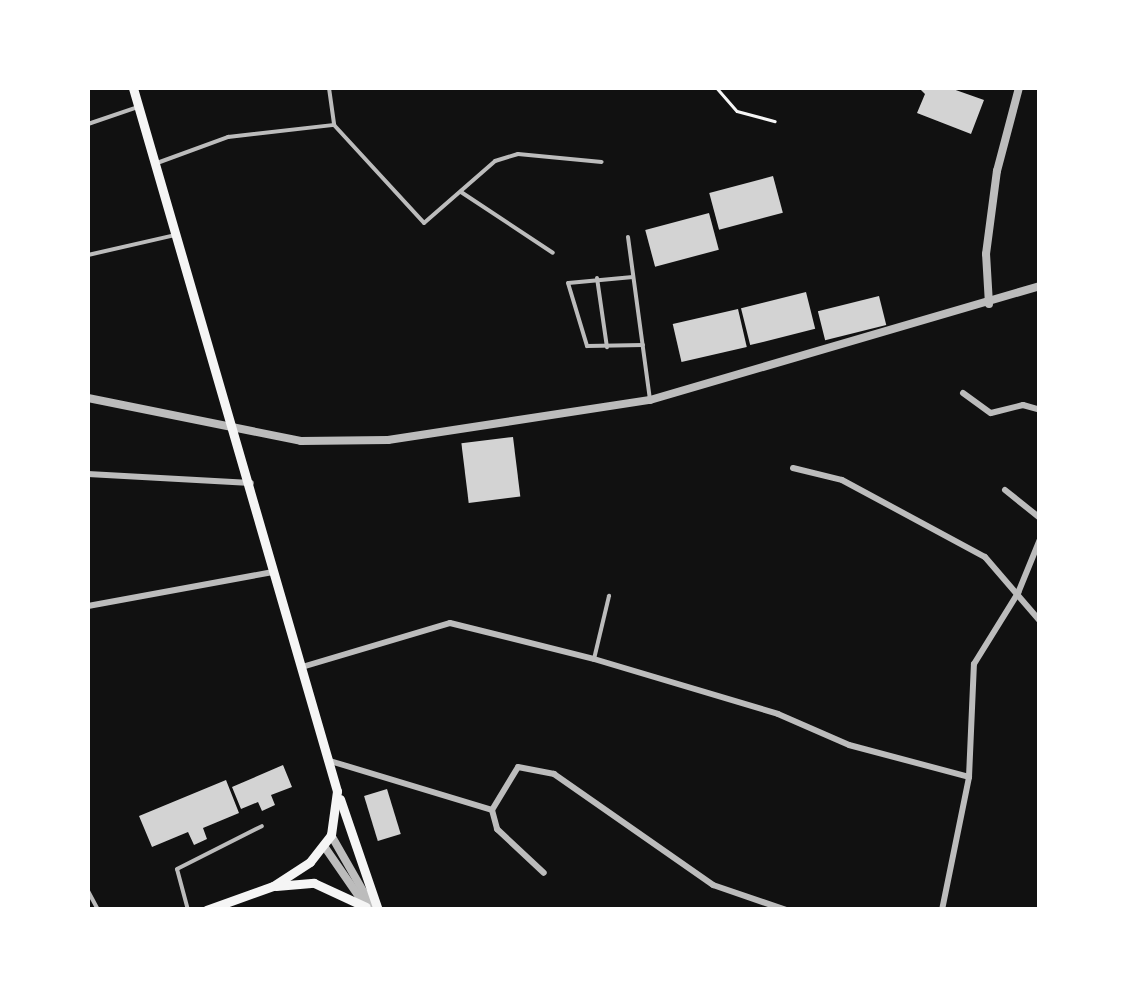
<!DOCTYPE html>
<style>
body{margin:0}
#map{position:relative;width:1127px;height:997px;overflow:hidden;background:#111;font-family:Helvetica,sans-serif}
div>[style]{position:absolute}
[style*='--x']{left:calc(var(--x)*1px);top:calc(var(--y)*1px);width:calc(var(--w)*1px);rotate:calc(var(--a)*1deg)}
.building>*{inset:0;background:#d3d3d3;transform-origin:0 0}
.path>*{height:2.5px;margin:-1.25px;padding:0 1.25px;transform-origin:1.25px;border-radius:1.25px;background:#f5f5f5}
.service>*{height:4px;margin:-2px;padding:0 2px;transform-origin:2px;border-radius:2px;background:#bcbcbc}
.minor>*{height:6px;margin:-3px;padding:0 3px;transform-origin:3px;border-radius:3px;background:#bcbcbc}
.tertiary>*{height:8px;margin:-4px;padding:0 4px;transform-origin:4px;border-radius:4px;background:#bcbcbc}
.secondary>*{height:9px;margin:-4.5px;padding:0 4.5px;transform-origin:4.5px;border-radius:4.5px;background:#f5f5f5}
span{translate:-50% -50%;white-space:nowrap;text-align:center;line-height:1.15;-webkit-text-stroke:8px #fff;paint-order:stroke}
.frame{position:absolute;inset:0;border:90px solid #fff;pointer-events:none}
</style>
<div id="map">
<div class="building">
<div style="clip-path:polygon(919px 88px,950px 88px,984px 100px,971px 134px,917px 113px,925px 94px)"></div>
<div style="left:773px;top:176px;width:38px;height:66px;rotate:75deg"></div>
<div style="left:709px;top:213px;width:38px;height:66px;rotate:75deg"></div>
<div style="left:806px;top:292px;width:38px;height:67px;rotate:76deg"></div>
<div style="left:879px;top:296px;width:30px;height:63px;rotate:76deg"></div>
<div style="left:738px;top:309px;width:39px;height:67px;rotate:77deg"></div>
<div style="left:513px;top:437px;width:60px;height:52px;rotate:83deg"></div>
<div style="clip-path:polygon(283px 765px,292px 787px,271px 795px,275px 805px,262px 811px,258px 802px,241px 809px,232px 787px)"></div>
<div style="clip-path:polygon(226px 780px,239px 813px,203px 828px,207px 839px,194px 845px,188px 832px,152px 847px,139px 816px)"></div>
<div style="left:387px;top:789px;width:47px;height:24px;rotate:73deg"></div>
</div>
<div class="path">
<div style="--x:717;--y:88;--w:30;--a:49"></div>
<div style="--x:737;--y:111;--w:39;--a:15"></div>
</div>
<div class="service">
<div style="--x:329;--y:88;--w:37;--a:82"></div>
<div style="--x:88;--y:124;--w:50;--a:-18.8"></div>
<div style="--x:157;--y:163;--w:76;--a:-20.1"></div>
<div style="--x:228;--y:137;--w:107;--a:-6.5"></div>
<div style="--x:334;--y:125;--w:133;--a:47.4"></div>
<div style="--x:424;--y:223;--w:94;--a:-41.1"></div>
<div style="--x:495;--y:161;--w:24;--a:-17"></div>
<div style="--x:518;--y:154;--w:84;--a:5.4"></div>
<div style="--x:461;--y:192;--w:110;--a:33.5"></div>
<div style="--x:628;--y:237;--w:164;--a:82.3"></div>
<div style="--x:88;--y:255;--w:89;--a:-12.9"></div>
<div style="--x:633;--y:277;--w:65;--a:174.7"></div>
<div style="--x:568;--y:283;--w:66;--a:73.2"></div>
<div style="--x:587;--y:346;--w:56;--a:-1"></div>
<div style="--x:597;--y:278;--w:70;--a:81.8"></div>
<div style="--x:594;--y:659;--w:65;--a:-76.6"></div>
<div style="--x:88;--y:891;--w:21;--a:62"></div>
<div style="--x:188;--y:910;--w:42;--a:-105"></div>
<div style="--x:177;--y:869;--w:95;--a:-26.8"></div>
</div>
<div class="minor">
<div style="--x:963;--y:393;--w:34;--a:36"></div>
<div style="--x:991;--y:413;--w:33;--a:-14"></div>
<div style="--x:1023;--y:405;--w:18;--a:16"></div>
<div style="--x:793;--y:468;--w:50;--a:13.8"></div>
<div style="--x:842;--y:480;--w:162;--a:28.3"></div>
<div style="--x:985;--y:557;--w:84;--a:49.3"></div>
<div style="--x:88;--y:474;--w:163;--a:3.2"></div>
<div style="--x:1005;--y:490;--w:45;--a:38.7"></div>
<div style="--x:88;--y:606;--w:188;--a:-10.4"></div>
<div style="--x:302;--y:667;--w:154;--a:-16.6"></div>
<div style="--x:450;--y:623;--w:148;--a:14"></div>
<div style="--x:594;--y:659;--w:192;--a:16.6"></div>
<div style="--x:778;--y:714;--w:77;--a:23.6"></div>
<div style="--x:849;--y:745;--w:124;--a:14.9"></div>
<div style="--x:330;--y:761;--w:169;--a:16.8"></div>
<div style="--x:492;--y:810;--w:20;--a:75"></div>
<div style="--x:497;--y:829;--w:64;--a:43.1"></div>
<div style="--x:492;--y:810;--w:50;--a:-58.8"></div>
<div style="--x:518;--y:767;--w:37;--a:11"></div>
<div style="--x:554;--y:774;--w:194;--a:34.9"></div>
<div style="--x:713;--y:885;--w:77;--a:18.9"></div>
<div style="--x:942;--y:910;--w:136;--a:-78.5"></div>
<div style="--x:969;--y:777;--w:113;--a:-87.5"></div>
<div style="--x:974;--y:664;--w:84;--a:-58.2"></div>
<div style="--x:1018;--y:593;--w:58;--a:-67.8"></div>
</div>
<div class="tertiary">
<div style="--x:989;--y:304;--w:50;--a:-93.4"></div>
<div style="--x:986;--y:254;--w:84;--a:-82.5"></div>
<div style="--x:997;--y:171;--w:86;--a:-75.2"></div>
<div style="--x:88;--y:398;--w:217;--a:11.4"></div>
<div style="--x:301;--y:441;--w:87;--a:-0.7"></div>
<div style="--x:388;--y:440;--w:265;--a:-8.7"></div>
<div style="--x:650;--y:400;--w:406;--a:-16.3"></div>
<div style="--x:331;--y:835;--w:86;--a:60.2"></div>
<div style="--x:324;--y:846;--w:75;--a:55.3"></div>
</div>
<div class="secondary">
<div style="--x:133;--y:88;--w:732;--a:73.82"></div>
<div style="--x:337;--y:791;--w:44;--a:97.8"></div>
<div style="--x:331;--y:835;--w:34;--a:128"></div>
<div style="--x:310;--y:862;--w:44;--a:147"></div>
<div style="--x:273;--y:886;--w:71;--a:160.3"></div>
<div style="--x:340;--y:799;--w:117;--a:71.1"></div>
<div style="--x:276;--y:886;--w:38;--a:-5"></div>
<div style="--x:314;--y:883;--w:57;--a:24.8"></div>
</div>
<div class="frame"></div>
</div>
